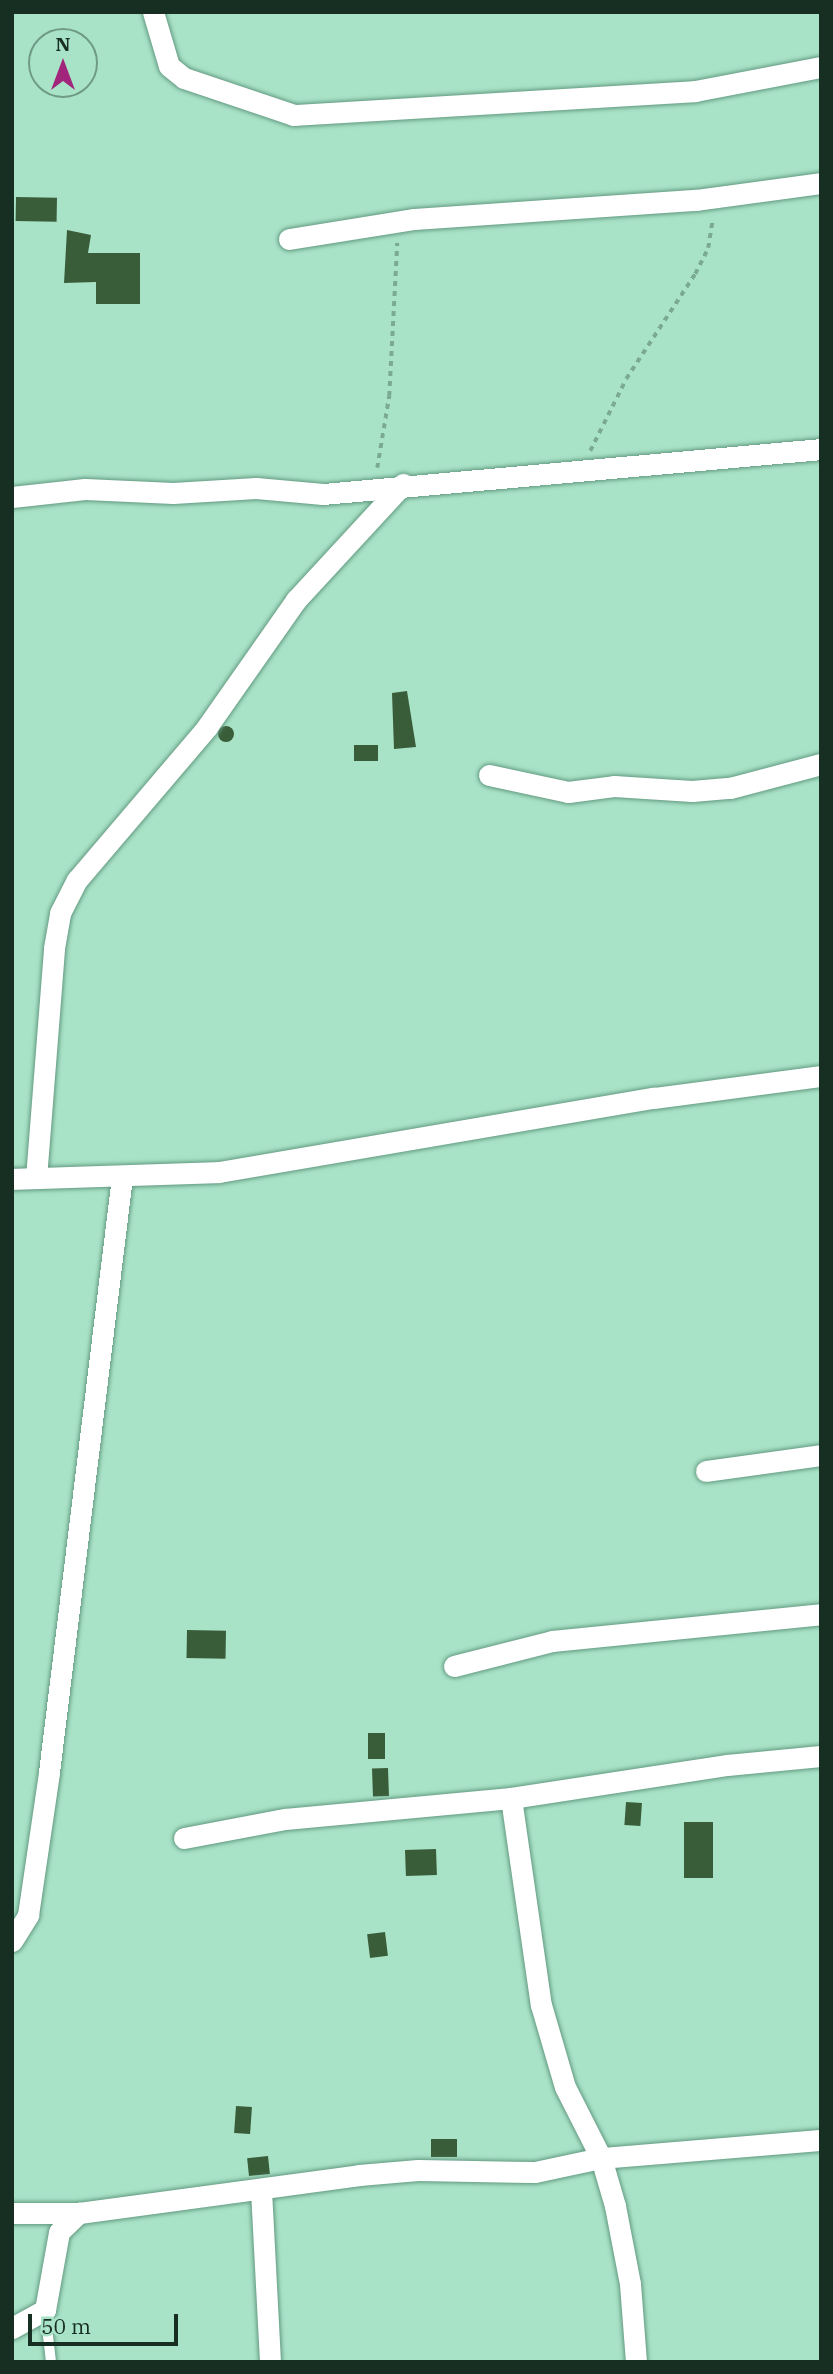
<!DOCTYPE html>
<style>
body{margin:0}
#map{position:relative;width:833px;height:2374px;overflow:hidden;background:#a9e3c7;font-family:"IBM Plex Serif",serif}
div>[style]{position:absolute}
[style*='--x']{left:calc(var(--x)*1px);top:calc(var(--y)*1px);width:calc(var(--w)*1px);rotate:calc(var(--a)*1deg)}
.building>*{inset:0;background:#3a5d39;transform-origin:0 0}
.round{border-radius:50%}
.path>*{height:3.5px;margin-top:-1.75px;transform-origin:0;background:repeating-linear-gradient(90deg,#7baa93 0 5px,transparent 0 10px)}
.roads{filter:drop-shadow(0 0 2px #639a81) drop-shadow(0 0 2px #639a81)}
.service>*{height:10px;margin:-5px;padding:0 5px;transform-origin:5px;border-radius:5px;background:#fff}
.minor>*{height:21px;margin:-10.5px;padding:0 10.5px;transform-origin:10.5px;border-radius:10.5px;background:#fff}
span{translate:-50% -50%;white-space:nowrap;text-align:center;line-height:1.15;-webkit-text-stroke:7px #a9e3c7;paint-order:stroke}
.frame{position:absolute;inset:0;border:14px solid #172e23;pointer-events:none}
.north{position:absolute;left:28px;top:28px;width:70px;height:70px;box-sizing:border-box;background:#a9e3c7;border:2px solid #6f9b85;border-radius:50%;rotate:0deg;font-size:19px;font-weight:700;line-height:28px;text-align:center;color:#172e23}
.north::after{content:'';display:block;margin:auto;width:24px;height:32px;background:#a1257a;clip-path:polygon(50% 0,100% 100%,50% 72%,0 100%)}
.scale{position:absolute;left:28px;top:2314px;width:150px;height:32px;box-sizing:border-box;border:4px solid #172e23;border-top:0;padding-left:9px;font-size:21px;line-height:24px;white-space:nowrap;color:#172e23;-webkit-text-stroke:5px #a9e3c7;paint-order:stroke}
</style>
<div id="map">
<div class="building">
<div style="left:16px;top:197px;width:41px;height:24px;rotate:1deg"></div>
<div style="clip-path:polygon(67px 230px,91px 235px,88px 253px,140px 253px,140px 304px,96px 304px,96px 282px,64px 283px)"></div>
<div style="clip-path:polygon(407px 691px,416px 747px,394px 749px,392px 693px)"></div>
<div class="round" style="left:218px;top:726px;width:16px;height:16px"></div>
<div style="left:354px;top:745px;width:24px;height:16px"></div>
<div style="left:187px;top:1630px;width:39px;height:28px;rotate:1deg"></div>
<div style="left:368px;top:1733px;width:17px;height:26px"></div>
<div style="left:388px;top:1768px;width:28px;height:16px;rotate:88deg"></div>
<div style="left:626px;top:1802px;width:16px;height:23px;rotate:4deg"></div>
<div style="left:684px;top:1822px;width:29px;height:56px"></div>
<div style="left:436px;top:1849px;width:26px;height:31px;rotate:88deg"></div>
<div style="left:385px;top:1932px;width:24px;height:18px;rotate:83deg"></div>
<div style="left:236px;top:2106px;width:16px;height:27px;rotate:4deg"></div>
<div style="left:431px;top:2139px;width:26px;height:18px"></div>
<div style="left:268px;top:2156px;width:18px;height:21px;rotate:84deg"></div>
</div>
<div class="path">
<div style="--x:590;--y:451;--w:80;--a:-63.4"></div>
<div style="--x:626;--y:379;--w:126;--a:-56.7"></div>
<div style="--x:695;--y:274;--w:29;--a:-63"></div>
<div style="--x:708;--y:248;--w:30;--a:-81"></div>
<div style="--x:377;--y:468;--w:73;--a:-80.5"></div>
<div style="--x:389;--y:396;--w:153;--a:-87"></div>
</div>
<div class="roads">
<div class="service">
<div style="--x:45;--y:2310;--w:52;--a:83.4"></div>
</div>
<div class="minor">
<div style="--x:153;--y:12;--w:56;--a:73.5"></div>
<div style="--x:169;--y:66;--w:19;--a:39"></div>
<div style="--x:184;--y:78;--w:116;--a:18.6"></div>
<div style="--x:294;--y:115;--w:402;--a:-3.4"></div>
<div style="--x:695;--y:91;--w:128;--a:-10.8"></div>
<div style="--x:289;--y:239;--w:127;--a:-9.1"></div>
<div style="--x:414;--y:219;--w:283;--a:-3.9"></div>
<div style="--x:696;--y:200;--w:126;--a:-7.7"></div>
<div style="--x:12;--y:497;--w:73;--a:-6.3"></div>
<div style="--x:85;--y:489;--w:88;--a:2.6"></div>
<div style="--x:173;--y:493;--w:83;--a:-3.4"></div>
<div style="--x:256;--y:488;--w:67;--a:5.1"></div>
<div style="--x:323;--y:494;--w:500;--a:-5.16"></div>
<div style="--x:489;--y:775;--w:81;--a:12.1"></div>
<div style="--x:568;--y:792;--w:46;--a:-7.4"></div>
<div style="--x:614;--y:786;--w:78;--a:3.7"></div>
<div style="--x:692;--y:791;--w:38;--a:-5"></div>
<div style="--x:730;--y:788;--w:94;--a:-14.8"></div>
<div style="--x:36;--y:1178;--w:231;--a:-85.5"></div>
<div style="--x:54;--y:948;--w:36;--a:-80"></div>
<div style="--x:60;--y:913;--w:37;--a:-63"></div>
<div style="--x:77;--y:880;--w:201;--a:-49.6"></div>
<div style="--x:207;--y:727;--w:155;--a:-55"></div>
<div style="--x:296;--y:600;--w:158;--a:-47.3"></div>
<div style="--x:12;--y:1179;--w:207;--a:-1.9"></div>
<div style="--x:219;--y:1172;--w:441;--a:-9.7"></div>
<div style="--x:654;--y:1098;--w:168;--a:-7.5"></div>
<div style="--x:706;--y:1471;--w:116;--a:-7.9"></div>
<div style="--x:454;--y:1666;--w:101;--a:-14.3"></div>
<div style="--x:552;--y:1641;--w:270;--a:-5.7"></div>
<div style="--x:511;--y:1798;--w:209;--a:81.8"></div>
<div style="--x:541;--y:2005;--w:85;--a:73.7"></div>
<div style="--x:565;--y:2087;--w:80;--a:63.1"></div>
<div style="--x:601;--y:2158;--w:50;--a:73.7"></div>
<div style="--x:615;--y:2206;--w:79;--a:79.1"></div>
<div style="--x:630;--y:2284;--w:78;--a:85.6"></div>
<div style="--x:184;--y:1838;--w:103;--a:-10.7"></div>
<div style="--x:285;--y:1819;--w:227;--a:-5.3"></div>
<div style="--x:511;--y:1798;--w:219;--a:-8.7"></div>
<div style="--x:727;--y:1765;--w:94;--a:-5.5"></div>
<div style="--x:12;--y:1941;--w:31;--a:-58"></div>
<div style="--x:28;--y:1915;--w:145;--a:-81.6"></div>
<div style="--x:49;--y:1772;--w:599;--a:-83.01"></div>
<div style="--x:261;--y:2190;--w:172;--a:87"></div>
<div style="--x:12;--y:2213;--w:67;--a:0"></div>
<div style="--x:79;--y:2213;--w:283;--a:-7.7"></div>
<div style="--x:359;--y:2175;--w:59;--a:-4.8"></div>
<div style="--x:418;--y:2170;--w:117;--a:1"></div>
<div style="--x:535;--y:2172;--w:67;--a:-12"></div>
<div style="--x:601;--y:2158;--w:221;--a:-4.7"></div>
<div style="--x:12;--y:2328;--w:38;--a:-29"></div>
<div style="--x:45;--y:2310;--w:79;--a:-79.8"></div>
<div style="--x:59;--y:2232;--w:28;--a:-44"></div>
</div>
</div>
<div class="frame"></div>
<div class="north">N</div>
<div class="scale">50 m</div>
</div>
